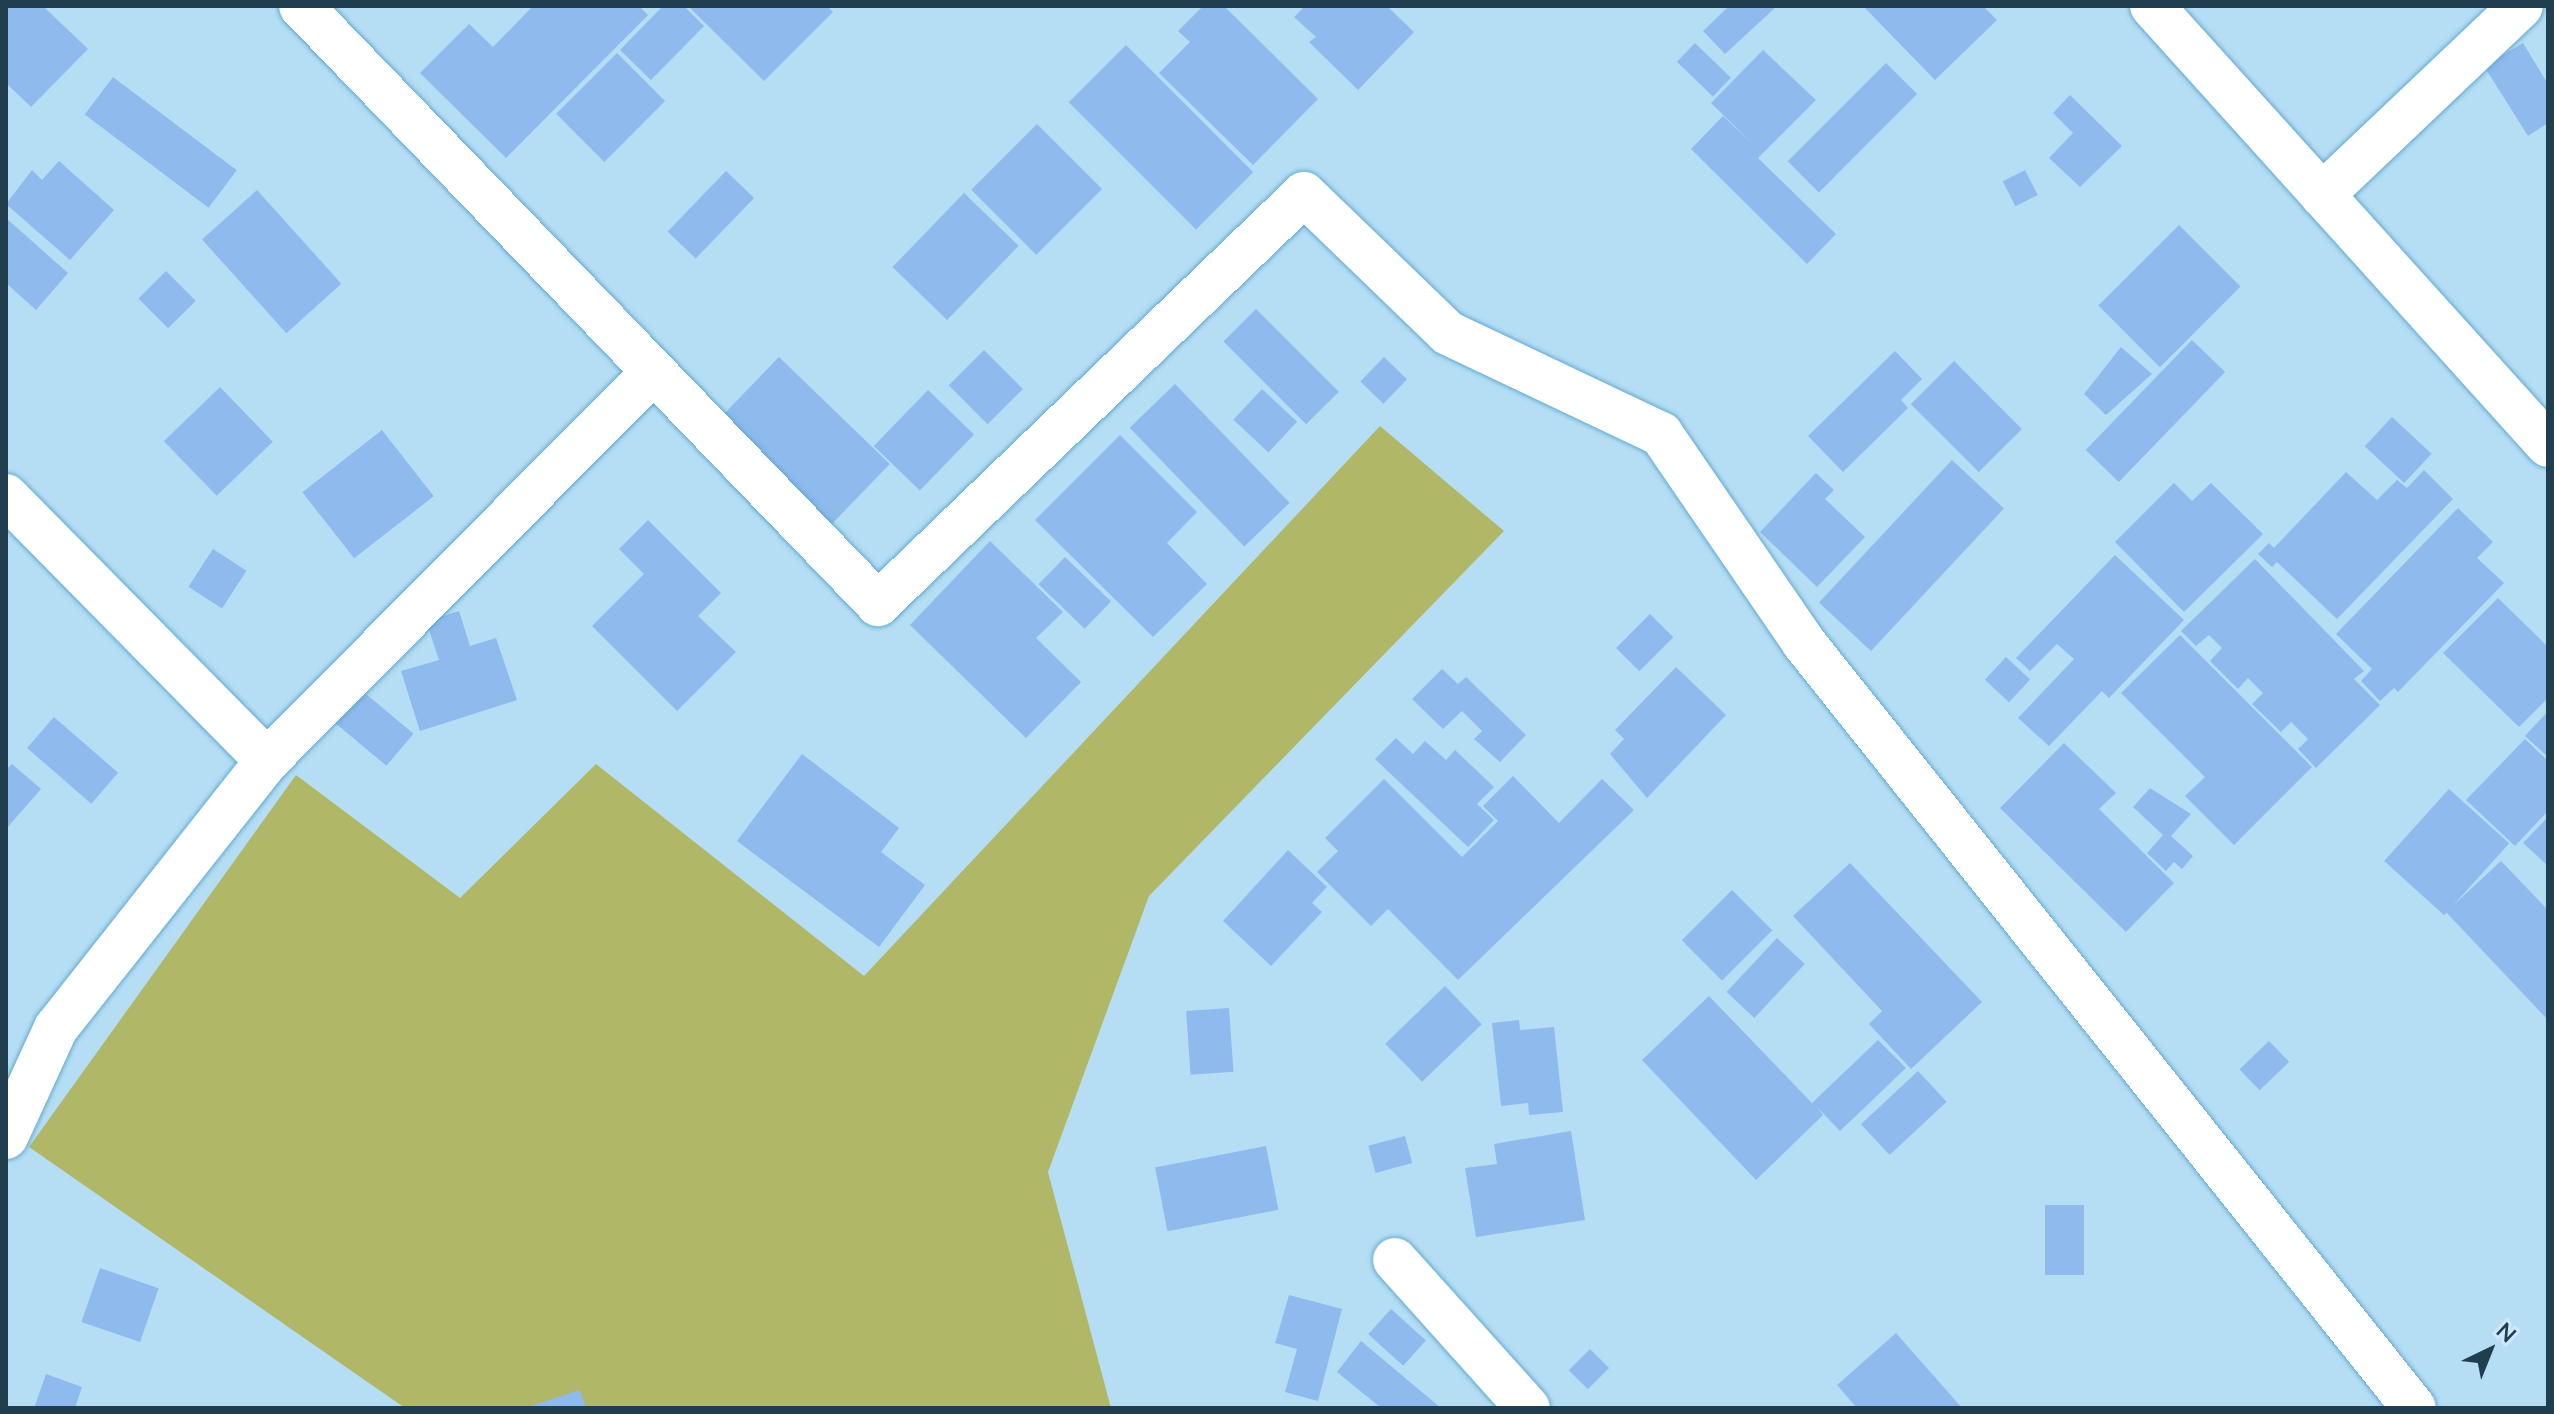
<!DOCTYPE html>
<style>
body{margin:0}
#map{position:relative;width:2554px;height:1414px;overflow:hidden;background:#b5def5;font-family:Lato,sans-serif}
div>[style]{position:absolute}
[style*='--x']{left:calc(var(--x)*1px);top:calc(var(--y)*1px);width:calc(var(--w)*1px);rotate:calc(var(--a)*1deg)}
.green>*{inset:0;background:#b0b766}
.building>*{inset:0;background:#8ebaee;transform-origin:0 0}
.roads{filter:drop-shadow(0 0 2px #63a9ce) drop-shadow(0 0 2px #63a9ce)}
.minor>*{height:44px;margin:-22px;padding:0 22px;transform-origin:22px;border-radius:22px;background:#fff}
span{translate:-50% -50%;white-space:nowrap;text-align:center;line-height:1.15;-webkit-text-stroke:6px #cee9f9;paint-order:stroke}
.frame{position:absolute;inset:0;border:8px solid #203e4d;pointer-events:none}
.north{position:absolute;left:2450px;top:1310px;width:80px;height:80px;-webkit-text-stroke:6px #cee9f9;paint-order:stroke;rotate:43deg;font-size:22px;font-weight:700;line-height:32px;text-align:center;color:#203e4d}
.north::after{content:'';display:block;margin:auto;width:28px;height:36px;background:#203e4d;clip-path:polygon(50% 0,100% 100%,50% 72%,0 100%)}
</style>
<div id="map">
<div class="green">
<div style="clip-path:polygon(1380px 426px,1504px 531px,1149px 896px,1048px 1172px,1111px 1408px,405px 1408px,29px 1147px,296px 775px,460px 898px,596px 764px,864px 976px)"></div>
</div>
<div class="building">
<div style="clip-path:polygon(6px 6px,43px 6px,88px 49px,31px 107px,6px 83px)"></div>
<div style="clip-path:polygon(533px 6px,639px 6px,648px 15px,506px 158px,420px 73px,469px 24px,493px 47px)"></div>
<div style="clip-path:polygon(663px 6px,684px 6px,704px 26px,651px 80px,620px 50px)"></div>
<div style="clip-path:polygon(688px 6px,827px 6px,833px 12px,764px 81px)"></div>
<div style="clip-path:polygon(1203px 6px,1224px 6px,1318px 99px,1253px 165px,1159px 73px,1190px 42px,1178px 31px)"></div>
<div style="clip-path:polygon(1305px 6px,1387px 6px,1414px 32px,1358px 90px,1309px 42px,1316px 37px,1294px 17px)"></div>
<div style="clip-path:polygon(1729px 6px,1777px 6px,1725px 54px,1703px 31px)"></div>
<div style="clip-path:polygon(1863px 6px,1983px 6px,1997px 20px,1935px 80px)"></div>
<div style="left:1695px;top:43px;width:50px;height:26px;rotate:44deg"></div>
<div style="clip-path:polygon(2523px 43px,2548px 84px,2548px 123px,2528px 136px,2484px 66px)"></div>
<div style="left:1126px;top:45px;width:180px;height:81px;rotate:45deg"></div>
<div style="clip-path:polygon(1763px 50px,1816px 100px,1758px 158px,1836px 234px,1807px 264px,1691px 149px,1723px 116px,1757px 148px,1711px 103px)"></div>
<div style="left:617px;top:53px;width:68px;height:86px;rotate:45deg"></div>
<div style="left:1886px;top:63px;width:44px;height:139px;rotate:45deg"></div>
<div style="left:113px;top:77px;width:155px;height:47px;rotate:37deg"></div>
<div style="clip-path:polygon(2070px 95px,2122px 146px,2080px 187px,2049px 158px,2073px 133px,2053px 113px)"></div>
<div style="left:1037px;top:124px;width:92px;height:93px;rotate:45deg"></div>
<div style="clip-path:polygon(59px 161px,114px 210px,70px 260px,6px 204px,32px 170px,42px 180px)"></div>
<div style="left:2025px;top:170px;width:28px;height:25px;rotate:63deg"></div>
<div style="left:726px;top:171px;width:39px;height:84px;rotate:44deg"></div>
<div style="left:257px;top:190px;width:126px;height:74px;rotate:48deg"></div>
<div style="left:964px;top:193px;width:76px;height:103px;rotate:44deg"></div>
<div style="clip-path:polygon(6px 218px,68px 273px,36px 310px,6px 283px)"></div>
<div style="left:2179px;top:225px;width:87px;height:114px;rotate:45deg"></div>
<div style="left:166px;top:271px;width:42px;height:39px;rotate:45deg"></div>
<div style="left:1256px;top:309px;width:117px;height:46px;rotate:45deg"></div>
<div style="left:2192px;top:340px;width:46px;height:153px;rotate:44deg"></div>
<div style="clip-path:polygon(2121px 347px,2152px 374px,2106px 415px,2084px 394px)"></div>
<div style="left:984px;top:350px;width:55px;height:50px;rotate:45deg"></div>
<div style="clip-path:polygon(1895px 351px,1922px 379px,1901px 400px,1908px 408px,1843px 472px,1808px 436px)"></div>
<div style="left:779px;top:357px;width:154px;height:89px;rotate:44deg"></div>
<div style="left:1384px;top:357px;width:32px;height:34px;rotate:44deg"></div>
<div style="left:1954px;top:361px;width:96px;height:61px;rotate:45deg"></div>
<div style="left:1175px;top:384px;width:165px;height:63px;rotate:46deg"></div>
<div style="left:220px;top:387px;width:76px;height:78px;rotate:46deg"></div>
<div style="left:1262px;top:389px;width:48px;height:42px;rotate:43deg"></div>
<div style="left:928px;top:390px;width:64px;height:78px;rotate:44deg"></div>
<div style="left:2392px;top:417px;width:54px;height:40px;rotate:43deg"></div>
<div style="left:382px;top:430px;width:84px;height:101px;rotate:52deg"></div>
<div style="clip-path:polygon(1120px 435px,1197px 512px,1167px 543px,1207px 584px,1153px 637px,1035px 520px)"></div>
<div style="left:1952px;top:460px;width:71px;height:195px;rotate:43deg"></div>
<div style="clip-path:polygon(2424px 470px,2453px 499px,2337px 619px,2277px 562px,2272px 567px,2258px 554px,2269px 543px,2274px 548px,2346px 472px,2377px 500px,2397px 480px,2407px 488px)"></div>
<div style="clip-path:polygon(1816px 473px,1834px 490px,1825px 499px,1865px 537px,1817px 587px,1760px 532px)"></div>
<div style="clip-path:polygon(2174px 483px,2192px 501px,2211px 483px,2263px 534px,2184px 612px,2115px 542px)"></div>
<div style="clip-path:polygon(2458px 508px,2493px 542px,2477px 558px,2504px 583px,2398px 692px,2394px 688px,2380px 701px,2361px 681px,2372px 669px,2336px 634px)"></div>
<div style="clip-path:polygon(648px 520px,721px 593px,698px 616px,736px 652px,677px 711px,592px 626px,644px 574px,619px 549px)"></div>
<div style="clip-path:polygon(990px 541px,1063px 612px,1036px 638px,1081px 682px,1026px 738px,910px 625px)"></div>
<div style="left:213px;top:549px;width:40px;height:45px;rotate:33deg"></div>
<div style="clip-path:polygon(2115px 555px,2184px 620px,2109px 698px,2102px 691px,2049px 746px,2018px 718px,2074px 659px,2057px 644px,2030px 671px,2016px 658px)"></div>
<div style="left:1065px;top:557px;width:64px;height:38px;rotate:44deg"></div>
<div style="clip-path:polygon(2255px 559px,2364px 671px,2354px 679px,2380px 705px,2316px 768px,2298px 749px,2308px 739px,2291px 722px,2281px 732px,2252px 704px,2263px 693px,2248px 678px,2238px 689px,2210px 661px,2222px 648px,2209px 635px,2196px 646px,2181px 631px)"></div>
<div style="clip-path:polygon(2498px 598px,2548px 647px,2548px 698px,2519px 727px,2443px 653px)"></div>
<div style="clip-path:polygon(459px 611px,470px 646px,496px 638px,517px 700px,420px 731px,401px 671px,439px 660px,426px 621px)"></div>
<div style="left:1650px;top:614px;width:33px;height:48px;rotate:45deg"></div>
<div style="clip-path:polygon(2180px 635px,2312px 767px,2234px 845px,2185px 796px,2205px 777px,2121px 693px)"></div>
<div style="left:2006px;top:657px;width:33px;height:31px;rotate:43deg"></div>
<div style="clip-path:polygon(1676px 667px,1726px 715px,1647px 798px,1610px 754px,1624px 739px,1615px 730px)"></div>
<div style="clip-path:polygon(1442px 669px,1458px 684px,1466px 677px,1526px 735px,1500px 762px,1474px 739px,1482px 731px,1462px 711px,1443px 729px,1412px 699px)"></div>
<div style="left:359px;top:688px;width:71px;height:42px;rotate:40deg"></div>
<div style="clip-path:polygon(2548px 711px,2548px 757px,2525px 736px)"></div>
<div style="left:54px;top:717px;width:85px;height:41px;rotate:41deg"></div>
<div style="clip-path:polygon(1396px 738px,1413px 754px,1425px 741px,1446px 760px,1455px 750px,1494px 787px,1477px 804px,1494px 820px,1468px 847px,1375px 759px)"></div>
<div style="clip-path:polygon(2525px 739px,2548px 761px,2548px 811px,2515px 846px,2466px 800px)"></div>
<div style="clip-path:polygon(2064px 743px,2116px 793px,2099px 809px,2174px 883px,2126px 932px,2000px 808px)"></div>
<div style="clip-path:polygon(802px 754px,899px 828px,881px 852px,925px 885px,879px 947px,737px 841px)"></div>
<div style="clip-path:polygon(12px 764px,41px 789px,6px 829px,6px 770px)"></div>
<div style="clip-path:polygon(1513px 776px,1559px 823px,1602px 779px,1634px 810px,1458px 980px,1388px 909px,1371px 926px,1317px 872px,1338px 851px,1325px 838px,1384px 779px,1462px 857px,1498px 821px,1483px 806px)"></div>
<div style="clip-path:polygon(2150px 788px,2191px 814px,2171px 836px,2193px 856px,2182px 869px,2174px 862px,2166px 871px,2147px 853px,2163px 835px,2133px 807px)"></div>
<div style="left:2449px;top:789px;width:81px;height:97px;rotate:42deg"></div>
<div style="clip-path:polygon(2548px 817px,2548px 862px,2546px 864px,2523px 843px)"></div>
<div style="clip-path:polygon(1288px 850px,1327px 887px,1312px 903px,1322px 912px,1271px 966px,1223px 921px)"></div>
<div style="clip-path:polygon(2501px 861px,2548px 910px,2548px 1020px,2446px 912px)"></div>
<div style="clip-path:polygon(1850px 863px,1982px 1002px,1911px 1069px,1869px 1024px,1882px 1011px,1793px 916px)"></div>
<div style="left:1732px;top:890px;width:57px;height:71px;rotate:45deg"></div>
<div style="left:1777px;top:938px;width:38px;height:74px;rotate:43deg"></div>
<div style="left:1445px;top:986px;width:53px;height:83px;rotate:46deg"></div>
<div style="clip-path:polygon(1709px 996px,1812px 1103px,1878px 1040px,1906px 1068px,1840px 1131px,1817px 1107px,1823px 1115px,1756px 1180px,1642px 1060px)"></div>
<div style="left:1229px;top:1008px;width:64px;height:43px;rotate:86deg"></div>
<div style="clip-path:polygon(1519px 1020px,1520px 1030px,1554px 1027px,1563px 1112px,1529px 1115px,1528px 1103px,1501px 1106px,1492px 1023px)"></div>
<div style="left:2269px;top:1041px;width:29px;height:41px;rotate:46deg"></div>
<div style="left:1918px;top:1071px;width:42px;height:78px;rotate:47deg"></div>
<div style="clip-path:polygon(1571px 1131px,1585px 1220px,1476px 1237px,1465px 1168px,1497px 1164px,1494px 1144px)"></div>
<div style="left:1405px;top:1136px;width:28px;height:38px;rotate:75deg"></div>
<div style="left:1266px;top:1146px;width:65px;height:113px;rotate:79deg"></div>
<div style="left:2045px;top:1205px;width:39px;height:70px"></div>
<div style="left:100px;top:1268px;width:62px;height:57px;rotate:19deg"></div>
<div style="clip-path:polygon(1289px 1295px,1342px 1309px,1318px 1401px,1285px 1392px,1297px 1349px,1275px 1343px)"></div>
<div style="left:1391px;top:1309px;width:47px;height:34px;rotate:42deg"></div>
<div style="clip-path:polygon(1896px 1333px,1962px 1408px,1857px 1408px,1837px 1385px)"></div>
<div style="clip-path:polygon(1361px 1341px,1441px 1408px,1381px 1408px,1337px 1372px)"></div>
<div style="left:1590px;top:1349px;width:27px;height:30px;rotate:45deg"></div>
<div style="clip-path:polygon(46px 1374px,82px 1387px,75px 1408px,34px 1408px)"></div>
<div style="clip-path:polygon(580px 1390px,586px 1408px,527px 1408px,527px 1407px)"></div>
</div>
<div class="roads">
<div class="minor">
<div style="--x:301;--y:6;--w:831;--a:46.02"></div>
<div style="--x:878;--y:604;--w:591;--a:-43.9"></div>
<div style="--x:1304;--y:194;--w:200;--a:44"></div>
<div style="--x:1448;--y:333;--w:236;--a:25.4"></div>
<div style="--x:1661;--y:434;--w:253;--a:55.6"></div>
<div style="--x:1804;--y:643;--w:978;--a:51.43"></div>
<div style="--x:2152;--y:6;--w:591;--a:47.95"></div>
<div style="--x:2322;--y:195;--w:274;--a:-43.5"></div>
<div style="--x:6;--y:496;--w:372;--a:45.4"></div>
<div style="--x:6;--y:1137;--w:120;--a:-65.4"></div>
<div style="--x:56;--y:1028;--w:340;--a:-51.7"></div>
<div style="--x:267;--y:761;--w:547;--a:-45.22"></div>
<div style="--x:1395;--y:1260;--w:199;--a:48.1"></div>
</div>
</div>
<div class="frame"></div>
<div class="north">N</div>
</div>
